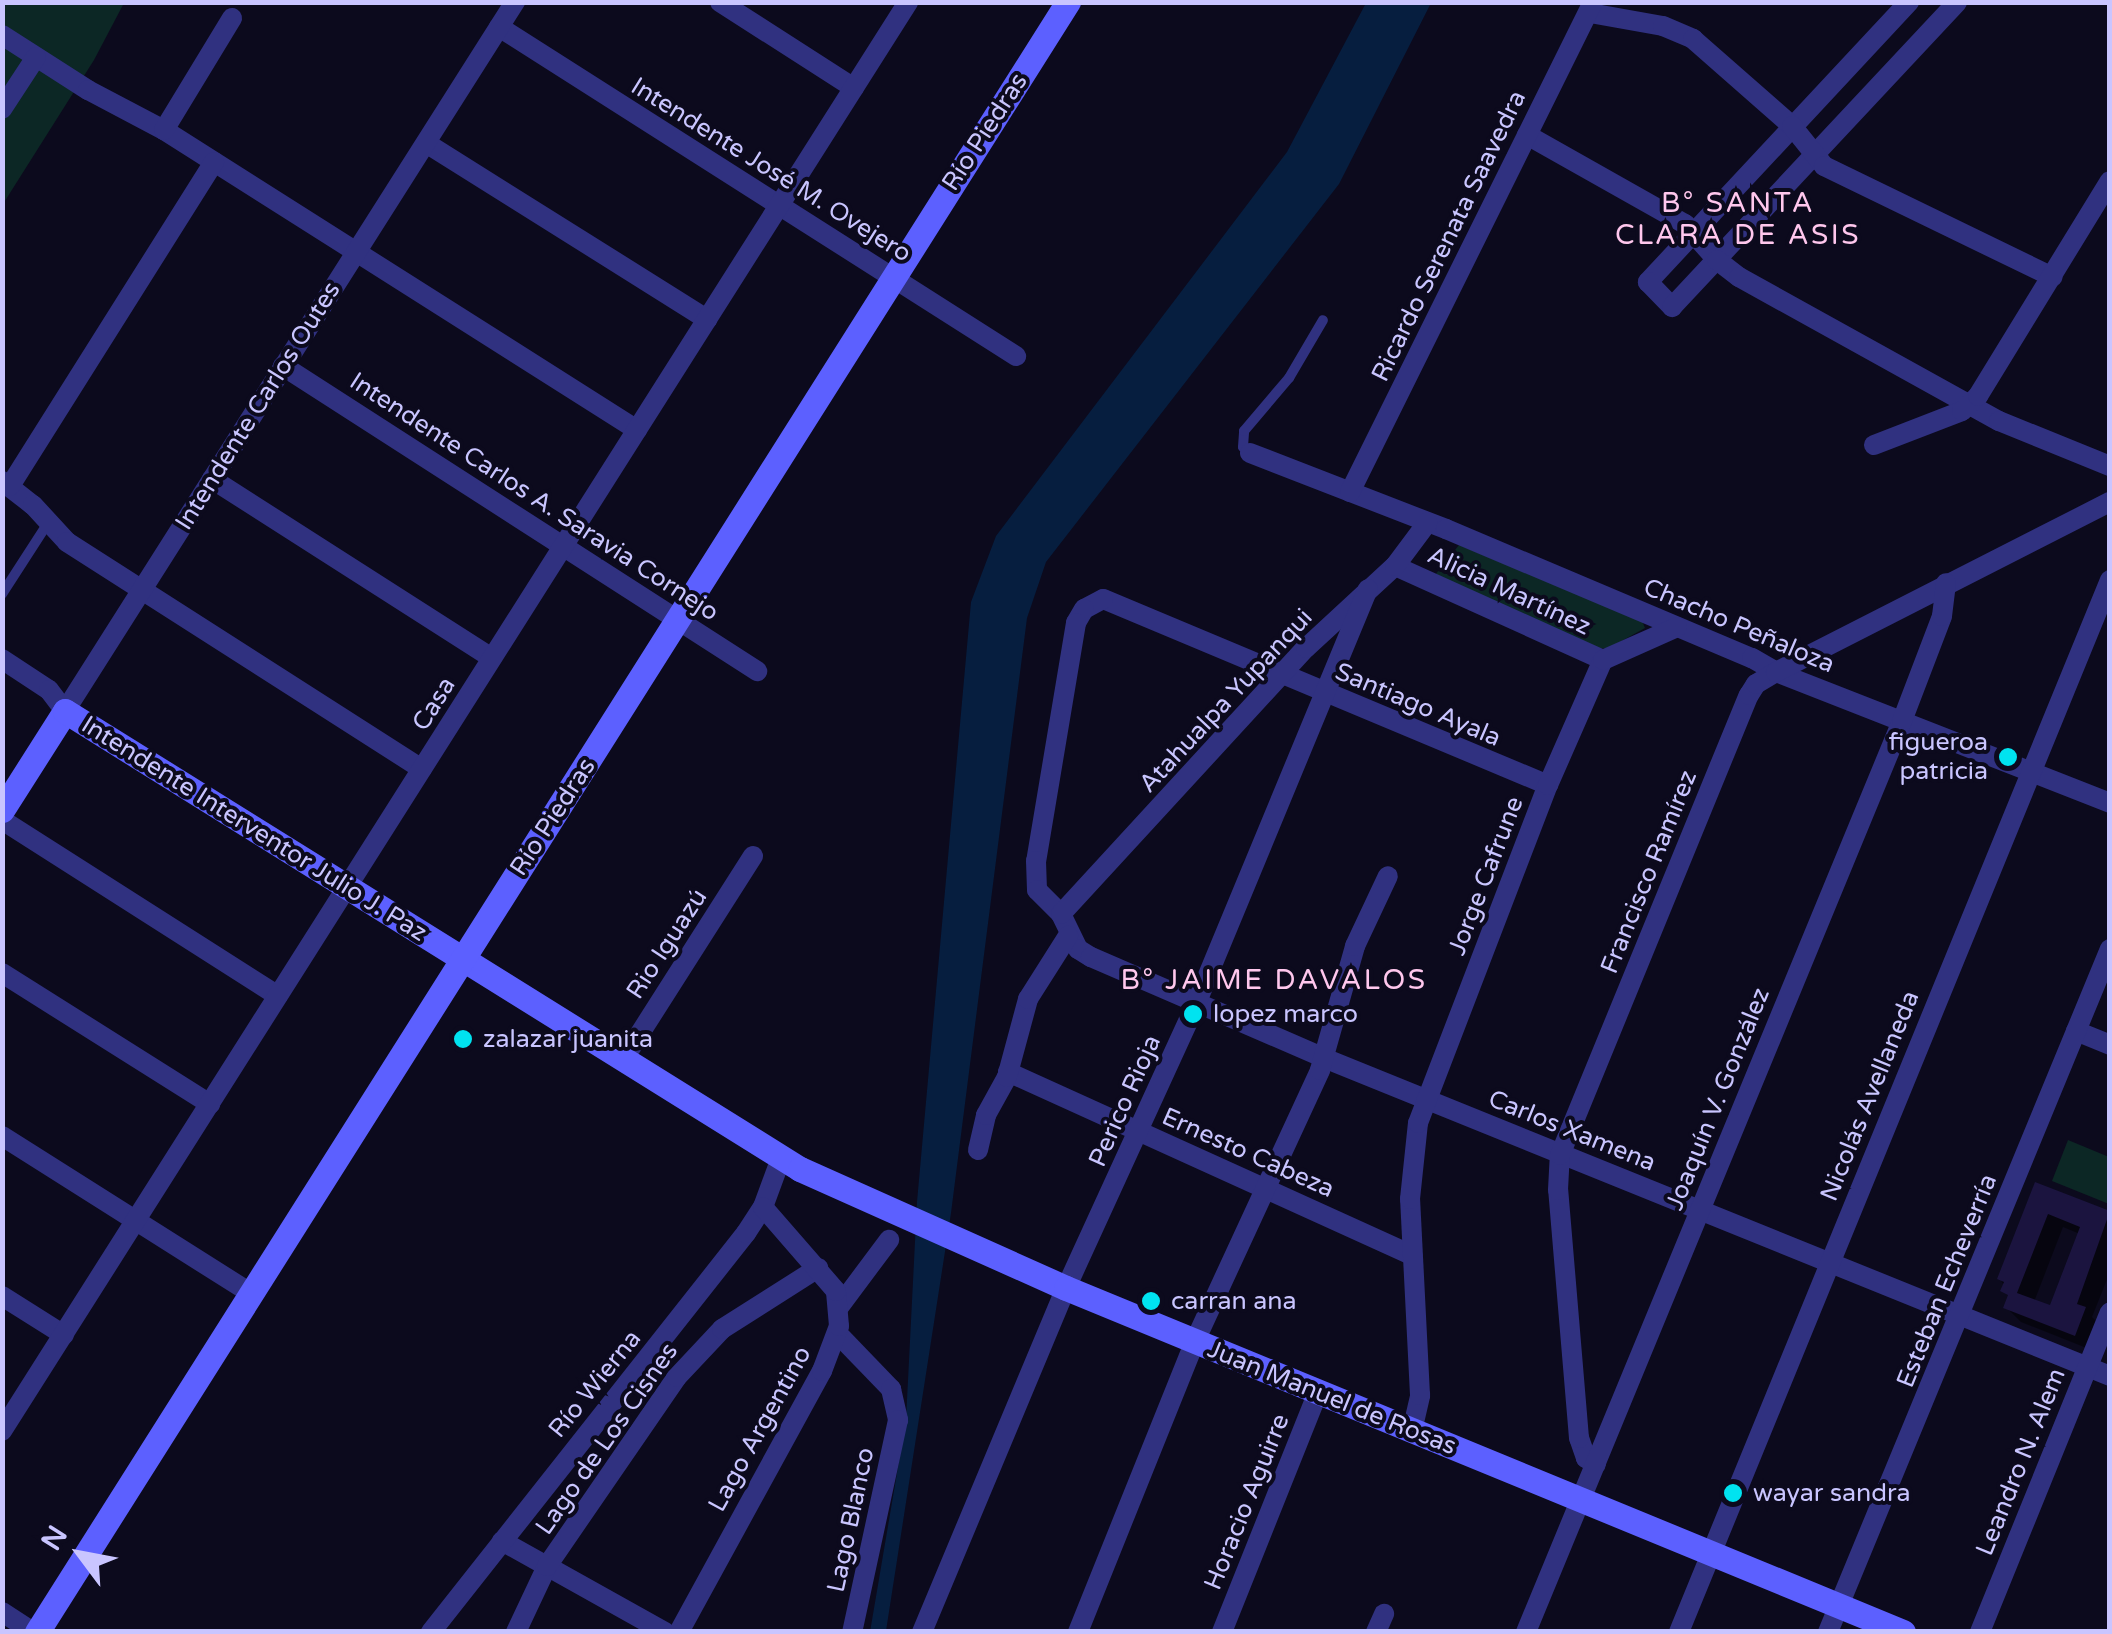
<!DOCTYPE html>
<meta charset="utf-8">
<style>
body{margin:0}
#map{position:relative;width:2112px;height:1634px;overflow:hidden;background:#0c0a1d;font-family:"Varela Round",sans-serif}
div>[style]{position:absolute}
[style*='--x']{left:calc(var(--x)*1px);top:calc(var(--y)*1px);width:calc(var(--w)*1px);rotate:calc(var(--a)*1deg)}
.green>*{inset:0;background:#0c2725}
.water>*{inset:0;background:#061e3f}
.shadow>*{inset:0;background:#0007}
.building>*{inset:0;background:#1b143f}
.lane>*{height:10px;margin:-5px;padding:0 5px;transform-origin:5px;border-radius:5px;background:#303180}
.street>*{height:20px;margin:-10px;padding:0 10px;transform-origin:10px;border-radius:10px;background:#303180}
.secondary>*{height:25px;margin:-12.5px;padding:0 12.5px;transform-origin:12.5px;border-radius:12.5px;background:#5c60ff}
.dots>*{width:28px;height:28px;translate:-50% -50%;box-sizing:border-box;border:5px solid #0c0a1d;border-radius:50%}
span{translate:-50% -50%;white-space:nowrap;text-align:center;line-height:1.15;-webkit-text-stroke:8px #0c0a1d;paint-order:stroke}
.street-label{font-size:25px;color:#c9c5ff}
.poi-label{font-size:25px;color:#c9c5ff}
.right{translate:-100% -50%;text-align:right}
.left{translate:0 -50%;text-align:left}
.neighbourhood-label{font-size:28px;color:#ffc7ed;letter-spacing:2.5px}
.frame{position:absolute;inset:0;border:5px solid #c9c5ff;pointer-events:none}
.north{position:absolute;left:30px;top:1504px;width:100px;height:100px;-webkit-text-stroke:8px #0c0a1d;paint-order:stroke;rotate:302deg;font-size:28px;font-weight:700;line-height:40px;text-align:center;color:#c9c5ff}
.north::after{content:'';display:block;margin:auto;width:35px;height:45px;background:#c9c5ff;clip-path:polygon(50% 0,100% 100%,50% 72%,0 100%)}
</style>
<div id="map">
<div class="green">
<div style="clip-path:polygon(3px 3px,124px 3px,94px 60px,3px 204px)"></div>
<div style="clip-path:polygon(1459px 545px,1642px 621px,1645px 628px,1609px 648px,1593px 649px,1435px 575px)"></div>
<div style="clip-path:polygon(2068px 1140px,2109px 1157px,2109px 1204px,2052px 1181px)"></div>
</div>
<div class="water">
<div style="clip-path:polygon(1366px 3px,1431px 3px,1339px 184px,1046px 562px,1027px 618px,951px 1213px,886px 1631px,870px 1632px,906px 1420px,917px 1202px,971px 602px,996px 536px,1287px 152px)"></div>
</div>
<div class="shadow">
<div style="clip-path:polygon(evenodd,2037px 1185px,2110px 1214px,2110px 1272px,2092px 1317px,2099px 1324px,2089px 1349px,2021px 1322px,2006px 1307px,2010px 1298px,2000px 1278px,2037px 1185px,2063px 1227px,2080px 1234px,2051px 1309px,2034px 1302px,2063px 1227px)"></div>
</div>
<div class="building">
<div style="clip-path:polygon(evenodd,2035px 1182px,2110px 1211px,2077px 1304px,2086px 1307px,2075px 1336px,2003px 1308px,2008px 1295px,2000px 1291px,2004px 1282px,1997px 1279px,2035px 1182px,2048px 1214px,2080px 1227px,2050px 1305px,2017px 1293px,2048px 1214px)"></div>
</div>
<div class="lane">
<div style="--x:1250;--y:453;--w:9;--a:-139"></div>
<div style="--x:1243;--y:447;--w:16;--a:-86"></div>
<div style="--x:1244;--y:431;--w:70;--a:-49.7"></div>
<div style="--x:1289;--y:378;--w:67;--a:-59.6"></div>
<div style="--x:2;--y:594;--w:85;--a:-57.1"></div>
</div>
<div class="street">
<div style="--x:720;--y:2;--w:159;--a:32.7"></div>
<div style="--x:1909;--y:2;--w:383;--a:133"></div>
<div style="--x:1648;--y:282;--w:35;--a:46"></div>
<div style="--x:1672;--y:307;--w:417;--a:-46.9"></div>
<div style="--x:1590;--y:13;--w:74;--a:10.1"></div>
<div style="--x:1663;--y:26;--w:33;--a:23"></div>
<div style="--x:1693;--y:39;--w:132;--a:41.3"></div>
<div style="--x:1792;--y:126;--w:51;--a:51.3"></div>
<div style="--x:1824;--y:166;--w:254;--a:25.9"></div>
<div style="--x:499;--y:27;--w:613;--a:32.47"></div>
<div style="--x:2;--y:35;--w:102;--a:32.6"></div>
<div style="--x:88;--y:90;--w:86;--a:27.8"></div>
<div style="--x:164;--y:130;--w:560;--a:32.38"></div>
<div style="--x:2;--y:109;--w:62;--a:-56.8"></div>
<div style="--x:164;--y:130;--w:131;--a:-58.7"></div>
<div style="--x:1527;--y:135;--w:181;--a:29.4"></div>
<div style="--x:1685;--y:224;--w:48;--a:48.4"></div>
<div style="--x:1717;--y:260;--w:28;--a:38"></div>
<div style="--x:1739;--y:277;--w:297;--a:29"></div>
<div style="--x:1999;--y:421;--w:120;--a:22.1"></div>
<div style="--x:426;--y:143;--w:332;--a:32.1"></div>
<div style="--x:283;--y:366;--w:564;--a:32.76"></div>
<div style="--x:1874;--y:445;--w:94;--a:-21.1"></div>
<div style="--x:1962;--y:411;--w:22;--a:-43"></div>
<div style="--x:1978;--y:396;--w:252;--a:-58.5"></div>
<div style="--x:1250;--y:453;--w:210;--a:21.2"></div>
<div style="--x:1446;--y:529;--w:332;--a:22.9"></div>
<div style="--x:1752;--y:658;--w:28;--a:30"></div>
<div style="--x:1776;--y:672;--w:359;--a:21.4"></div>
<div style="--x:212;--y:479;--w:332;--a:32.6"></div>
<div style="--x:2;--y:481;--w:39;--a:38"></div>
<div style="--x:33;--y:505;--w:50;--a:47.4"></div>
<div style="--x:67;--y:542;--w:421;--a:32.6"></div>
<div style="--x:10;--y:486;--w:383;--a:-57.8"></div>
<div style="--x:1350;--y:492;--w:547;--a:-63.62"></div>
<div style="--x:1395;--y:566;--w:228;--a:24.3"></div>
<div style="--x:2;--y:659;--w:56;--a:33.4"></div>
<div style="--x:49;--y:690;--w:26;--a:53"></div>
<div style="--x:65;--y:711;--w:840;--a:-57.6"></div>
<div style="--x:1548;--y:785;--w:482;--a:-157.3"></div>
<div style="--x:1103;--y:599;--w:21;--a:152"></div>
<div style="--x:1084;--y:609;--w:16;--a:120"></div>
<div style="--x:1076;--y:623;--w:241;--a:99.5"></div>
<div style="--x:1036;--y:861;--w:29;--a:88"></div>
<div style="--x:1037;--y:890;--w:34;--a:45"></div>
<div style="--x:1061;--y:914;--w:39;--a:64"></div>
<div style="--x:1078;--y:949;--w:15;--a:32"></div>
<div style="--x:1091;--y:957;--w:254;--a:23.4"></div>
<div style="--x:1324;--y:1058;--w:848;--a:22.03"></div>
<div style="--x:2;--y:820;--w:327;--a:32.5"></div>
<div style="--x:1061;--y:914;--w:362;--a:-47.4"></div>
<div style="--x:1306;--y:648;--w:121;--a:-42.7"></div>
<div style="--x:1395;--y:566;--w:54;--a:-53.3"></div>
<div style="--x:2;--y:973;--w:246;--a:32.2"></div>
<div style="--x:2076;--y:1031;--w:37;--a:22"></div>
<div style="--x:623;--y:1060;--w:242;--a:-57.5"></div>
<div style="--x:1008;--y:1072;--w:444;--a:24.4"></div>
<div style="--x:2;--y:1136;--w:296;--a:32.3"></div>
<div style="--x:978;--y:1150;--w:36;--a:-77"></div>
<div style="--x:986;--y:1115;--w:43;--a:-61.1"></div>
<div style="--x:1007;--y:1077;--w:81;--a:-74.9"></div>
<div style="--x:1028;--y:999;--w:75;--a:-57.6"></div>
<div style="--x:2;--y:1296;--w:73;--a:32.2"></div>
<div style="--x:839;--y:1307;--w:84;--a:-53.3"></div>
<div style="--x:837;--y:1333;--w:78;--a:46"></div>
<div style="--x:891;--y:1389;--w:32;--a:77"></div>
<div style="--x:898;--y:1420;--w:217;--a:102.2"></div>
<div style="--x:2;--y:1431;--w:1692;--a:-57.62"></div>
<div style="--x:1412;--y:1431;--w:37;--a:-77"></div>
<div style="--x:1420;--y:1395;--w:196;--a:-92.9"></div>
<div style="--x:1410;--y:1199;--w:76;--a:-84"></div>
<div style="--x:1418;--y:1123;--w:362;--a:-69"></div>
<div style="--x:1548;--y:785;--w:137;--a:-66.3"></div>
<div style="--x:1603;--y:660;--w:81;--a:-24"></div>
<div style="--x:1596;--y:1464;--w:12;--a:-149"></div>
<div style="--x:1586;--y:1458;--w:21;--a:-109"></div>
<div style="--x:1579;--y:1438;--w:249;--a:-94.8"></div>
<div style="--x:1558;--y:1190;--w:35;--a:-87"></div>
<div style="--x:1560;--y:1155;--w:497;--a:-67.7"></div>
<div style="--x:1749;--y:695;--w:13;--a:-58"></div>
<div style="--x:1756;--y:684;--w:23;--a:-31"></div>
<div style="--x:1776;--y:672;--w:375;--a:-27"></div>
<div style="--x:502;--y:1541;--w:187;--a:29.2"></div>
<div style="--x:2;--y:1612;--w:37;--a:33"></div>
<div style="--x:431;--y:1632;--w:508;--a:-51.71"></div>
<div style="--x:746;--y:1233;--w:31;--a:-57"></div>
<div style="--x:763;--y:1207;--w:52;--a:-69.8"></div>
<div style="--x:516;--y:1632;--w:73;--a:-64.8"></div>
<div style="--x:547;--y:1566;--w:229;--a:-55.5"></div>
<div style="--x:677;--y:1377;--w:66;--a:-46.8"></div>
<div style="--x:722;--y:1329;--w:114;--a:-32.4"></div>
<div style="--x:679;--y:1632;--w:298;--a:-61.3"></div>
<div style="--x:822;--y:1371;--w:48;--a:-69.3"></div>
<div style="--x:839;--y:1326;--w:35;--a:-95"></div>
<div style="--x:836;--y:1291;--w:111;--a:-131"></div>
<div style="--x:922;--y:1632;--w:373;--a:-67.3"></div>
<div style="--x:1066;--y:1288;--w:312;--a:-65.4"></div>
<div style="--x:1196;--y:1004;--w:449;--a:-67.5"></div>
<div style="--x:1078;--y:1632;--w:314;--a:-68.1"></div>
<div style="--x:1195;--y:1341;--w:298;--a:-65.2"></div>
<div style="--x:1320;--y:1070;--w:129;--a:-74.2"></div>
<div style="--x:1355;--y:946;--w:77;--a:-64.8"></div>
<div style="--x:1222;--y:1632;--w:258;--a:-68.2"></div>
<div style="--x:1376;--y:1632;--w:20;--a:-66"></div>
<div style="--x:1526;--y:1632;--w:986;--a:-67.57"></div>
<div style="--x:1902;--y:721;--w:112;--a:-69.1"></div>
<div style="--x:1942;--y:616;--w:33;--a:-83"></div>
<div style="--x:1679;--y:1632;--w:1137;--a:-67.72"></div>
<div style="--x:1828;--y:1632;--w:739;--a:-67.57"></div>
<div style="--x:1980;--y:1632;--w:345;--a:-67.9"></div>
</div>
<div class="secondary">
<div style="--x:2;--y:810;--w:117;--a:-57.5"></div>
<div style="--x:65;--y:711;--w:866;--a:31.93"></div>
<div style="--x:800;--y:1169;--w:291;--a:24.1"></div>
<div style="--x:1066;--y:1288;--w:905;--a:22.34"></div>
<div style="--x:37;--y:1632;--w:1929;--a:-57.69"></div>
</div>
<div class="dots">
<div style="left:2008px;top:757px;background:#00e3f0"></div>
<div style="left:1193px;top:1014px;background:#00e3f0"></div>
<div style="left:463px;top:1039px;background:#00e3f0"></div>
<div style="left:1151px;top:1301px;background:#00e3f0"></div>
<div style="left:1733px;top:1493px;background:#00e3f0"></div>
</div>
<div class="street-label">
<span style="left:985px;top:132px;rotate:-57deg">Río Piedras</span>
<span style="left:771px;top:170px;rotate:32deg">Intendente José M. Ovejero</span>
<span style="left:1449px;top:236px;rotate:-64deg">Ricardo Serenata Saavedra</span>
<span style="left:258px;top:406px;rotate:-58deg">Intendente Carlos Outes</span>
<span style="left:534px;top:497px;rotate:33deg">Intendente Carlos A. Saravia Cornejo</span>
<span style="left:1509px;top:591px;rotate:25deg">Alicia Martínez</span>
<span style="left:1739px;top:626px;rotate:23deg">Chacho Peñaloza</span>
<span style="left:1226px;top:701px;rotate:-47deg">Atahualpa Yupanqui</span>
<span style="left:434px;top:704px;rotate:-58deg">Casa</span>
<span style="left:1418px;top:705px;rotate:23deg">Santiago Ayala</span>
<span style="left:553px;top:817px;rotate:-57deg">Río Piedras</span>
<span style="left:254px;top:829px;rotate:32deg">Intendente Interventor Julio J. Paz</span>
<span style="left:1649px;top:872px;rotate:-68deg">Francisco Ramírez</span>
<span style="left:1486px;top:876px;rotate:-69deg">Jorge Cafrune</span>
<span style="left:667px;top:944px;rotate:-57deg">Rio Iguazú</span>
<span style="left:1870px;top:1096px;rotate:-68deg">Nicolás Avellaneda</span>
<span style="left:1718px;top:1099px;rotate:-68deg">Joaquín V. González</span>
<span style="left:1125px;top:1101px;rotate:-66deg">Perico Rioja</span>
<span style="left:1572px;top:1131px;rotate:22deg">Carlos Xamena</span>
<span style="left:1248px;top:1153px;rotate:24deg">Ernesto Cabeza</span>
<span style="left:1947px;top:1281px;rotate:-68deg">Esteban Echeverría</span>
<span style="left:595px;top:1384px;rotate:-51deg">Río Wierna</span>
<span style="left:1332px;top:1398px;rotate:22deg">Juan Manuel de Rosas</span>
<span style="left:760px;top:1429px;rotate:-61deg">Lago Argentino</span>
<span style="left:607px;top:1439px;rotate:-55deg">Lago de Los Cisnes</span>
<span style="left:2021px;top:1462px;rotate:-68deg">Leandro N. Alem</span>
<span style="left:1247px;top:1502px;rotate:-68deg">Horacio Aguirre</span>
<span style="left:851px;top:1520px;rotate:-78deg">Lago Blanco</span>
</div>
<div class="poi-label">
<span class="right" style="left:1988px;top:757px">figueroa<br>patricia</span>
<span class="left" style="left:1213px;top:1014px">lopez marco</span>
<span class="left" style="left:483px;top:1039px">zalazar juanita</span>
<span class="left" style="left:1171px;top:1301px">carran ana</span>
<span class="left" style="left:1753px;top:1493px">wayar sandra</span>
</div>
<div class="neighbourhood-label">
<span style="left:1738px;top:219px">B° SANTA<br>CLARA DE ASIS</span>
<span style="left:1274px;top:980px">B° JAIME DAVALOS</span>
</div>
<div class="frame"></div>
<div class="north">N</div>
</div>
